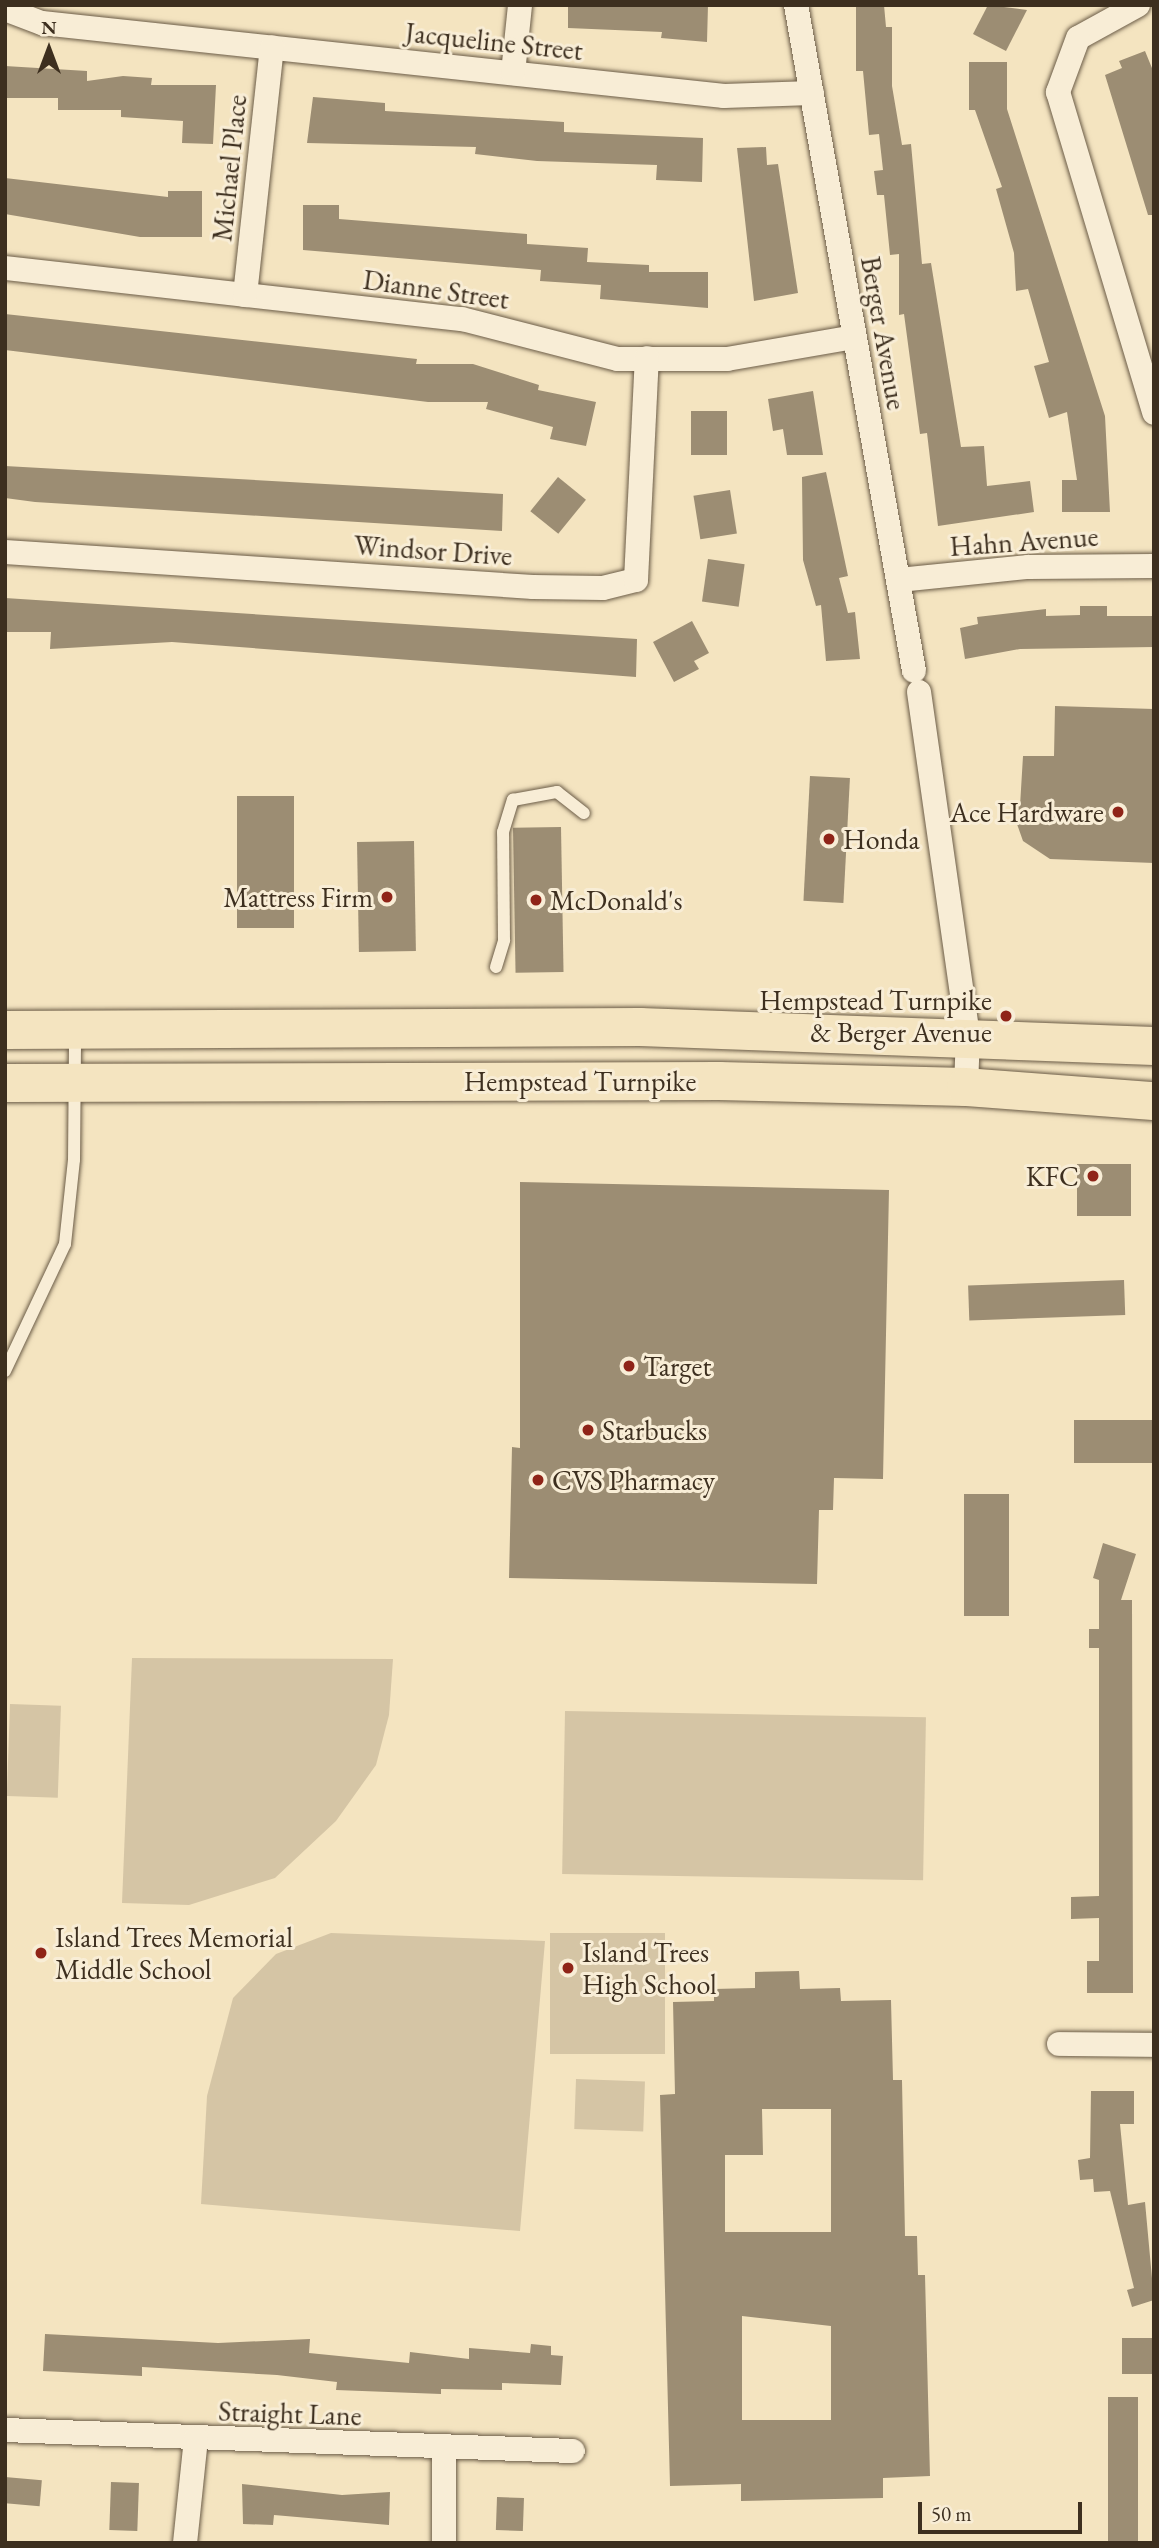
<!DOCTYPE html>
<style>
body{margin:0}
#map{position:relative;width:1159px;height:2548px;overflow:hidden;background:#f4e4c0;font-family:"EB Garamond",serif}
div>[style]{position:absolute}
[style*='--x']{left:calc(var(--x)*1px);top:calc(var(--y)*1px);width:calc(var(--w)*1px);rotate:calc(var(--a)*1deg)}
.green>*{inset:0;background:#d5c5a5;transform-origin:0 0}
.building>*{inset:0;background:#9c8d73;transform-origin:0 0}
.roads{filter:drop-shadow(0 0 2px #6b5c47) drop-shadow(0 0 2px #6b5c47)}
.service>*{height:12px;margin:-6px;padding:0 6px;transform-origin:6px;border-radius:6px;background:#f8edd6}
.minor>*{height:24px;margin:-12px;padding:0 12px;transform-origin:12px;border-radius:12px;background:#f8edd6}
.primary>*{height:38px;margin:-19px;padding:0 19px;transform-origin:19px;border-radius:19px;background:#f4e4c0}
.dots>*{width:19px;height:19px;translate:-50% -50%;box-sizing:border-box;border:4px solid #f8edd6;border-radius:50%}
span{translate:-50% -50%;white-space:nowrap;text-align:center;line-height:1.15;-webkit-text-stroke:6px #f8edd6;paint-order:stroke}
.street-label{font-size:28px;color:#3d2f1f}
.poi-label{font-size:28px;color:#3d2f1f}
.right{translate:-100% -50%;text-align:right}
.left{translate:0 -50%;text-align:left}
.frame{position:absolute;inset:0;border:7px solid #3d2f1f;pointer-events:none}
.north{position:absolute;left:14px;top:14px;width:70px;height:70px;-webkit-text-stroke:5px #f8edd6;paint-order:stroke;rotate:0deg;font-size:19px;font-weight:700;line-height:28px;text-align:center;color:#3d2f1f}
.north::after{content:'';display:block;margin:auto;width:24px;height:32px;background:#3d2f1f;clip-path:polygon(50% 0,100% 100%,50% 72%,0 100%)}
.scale{position:absolute;left:918px;top:2502px;width:164px;height:32px;box-sizing:border-box;border:4px solid #3d2f1f;border-top:0;padding-left:9px;font-size:21px;line-height:24px;white-space:nowrap;color:#3d2f1f;-webkit-text-stroke:5px #f8edd6;paint-order:stroke}
</style>
<div id="map">
<div class="green">
<div style="clip-path:polygon(132px 1658px,393px 1659px,389px 1715px,376px 1765px,336px 1821px,275px 1878px,189px 1905px,122px 1903px)"></div>
<div style="left:10px;top:1704px;width:51px;height:92px;rotate:2deg"></div>
<div style="left:565px;top:1711px;width:361px;height:163px;rotate:1deg"></div>
<div style="clip-path:polygon(331px 1933px,545px 1941px,520px 2231px,201px 2204px,207px 2096px,233px 1998px,276px 1954px)"></div>
<div style="left:665px;top:1933px;width:121px;height:115px;rotate:90deg"></div>
<div style="left:576px;top:2079px;width:69px;height:50px;rotate:2deg"></div>
</div>
<div class="building">
<div style="clip-path:polygon(568px 5px,708px 5px,707px 42px,661px 38px,662px 32px,568px 28px)"></div>
<div style="clip-path:polygon(856px 5px,884px 5px,886px 27px,892px 27px,892px 86px,902px 145px,911px 144px,922px 264px,931px 263px,961px 447px,984px 446px,987px 486px,1030px 481px,1034px 512px,938px 526px,927px 433px,920px 434px,904px 314px,899px 315px,899px 254px,890px 255px,884px 195px,877px 195px,874px 171px,883px 170px,879px 134px,869px 135px,863px 71px,856px 71px)"></div>
<div style="clip-path:polygon(988px 5px,1027px 10px,1006px 51px,973px 34px)"></div>
<div style="clip-path:polygon(1145px 51px,1154px 73px,1154px 215px,1148px 215px,1105px 75px,1122px 68px,1119px 61px)"></div>
<div style="clip-path:polygon(969px 62px,1007px 62px,1007px 109px,1105px 416px,1110px 512px,1062px 512px,1062px 480px,1077px 480px,1067px 412px,1049px 418px,1034px 366px,1049px 362px,1028px 289px,1016px 291px,1014px 253px,996px 189px,1002px 187px,975px 110px,969px 110px)"></div>
<div style="clip-path:polygon(5px 66px,87px 71px,87px 81px,123px 76px,152px 78px,151px 85px,216px 85px,213px 144px,182px 143px,183px 121px,121px 117px,121px 110px,58px 110px,58px 98px,5px 98px)"></div>
<div style="clip-path:polygon(313px 97px,385px 103px,385px 111px,564px 122px,564px 132px,703px 138px,702px 182px,656px 180px,657px 165px,537px 161px,475px 154px,476px 147px,307px 143px)"></div>
<div style="clip-path:polygon(766px 147px,767px 165px,778px 164px,798px 293px,754px 301px,737px 148px)"></div>
<div style="clip-path:polygon(5px 178px,168px 197px,168px 191px,202px 191px,202px 237px,140px 237px,5px 214px)"></div>
<div style="clip-path:polygon(303px 205px,339px 205px,339px 219px,527px 234px,527px 244px,588px 248px,587px 262px,649px 265px,649px 272px,708px 272px,708px 308px,600px 299px,601px 285px,540px 281px,541px 270px,303px 250px)"></div>
<div style="clip-path:polygon(5px 314px,417px 359px,416px 364px,473px 364px,539px 385px,538px 390px,596px 402px,586px 446px,550px 439px,553px 427px,486px 409px,488px 402px,428px 402px,5px 350px)"></div>
<div style="clip-path:polygon(813px 391px,823px 455px,787px 455px,783px 429px,773px 431px,768px 399px)"></div>
<div style="left:691px;top:411px;width:36px;height:44px"></div>
<div style="clip-path:polygon(5px 466px,503px 494px,502px 531px,35px 502px,5px 498px)"></div>
<div style="clip-path:polygon(826px 472px,848px 576px,839px 578px,848px 613px,855px 612px,860px 659px,826px 661px,821px 605px,816px 606px,803px 560px,802px 477px)"></div>
<div style="left:558px;top:477px;width:36px;height:44px;rotate:39deg"></div>
<div style="left:730px;top:490px;width:44px;height:37px;rotate:81deg"></div>
<div style="left:708px;top:559px;width:37px;height:43px;rotate:8deg"></div>
<div style="clip-path:polygon(5px 598px,637px 639px,636px 677px,172px 642px,50px 649px,51px 632px,5px 632px)"></div>
<div style="clip-path:polygon(1080px 606px,1107px 606px,1107px 616px,1154px 616px,1154px 647px,1020px 649px,965px 659px,960px 628px,978px 624px,977px 617px,1046px 609px,1046px 616px,1080px 615px)"></div>
<div style="clip-path:polygon(692px 621px,709px 653px,694px 661px,699px 669px,674px 682px,653px 642px)"></div>
<div style="clip-path:polygon(1055px 706px,1154px 709px,1154px 863px,1050px 859px,1023px 841px,1011px 807px,1020px 806px,1023px 756px,1054px 756px)"></div>
<div style="left:810px;top:776px;width:40px;height:125px;rotate:3deg"></div>
<div style="left:237px;top:796px;width:57px;height:132px"></div>
<div style="left:561px;top:827px;width:145px;height:48px;rotate:89deg"></div>
<div style="left:414px;top:841px;width:110px;height:57px;rotate:89deg"></div>
<div style="left:1077px;top:1164px;width:54px;height:52px"></div>
<div style="clip-path:polygon(520px 1182px,889px 1190px,883px 1479px,834px 1478px,833px 1510px,819px 1510px,817px 1584px,509px 1578px,512px 1447px,520px 1448px)"></div>
<div style="left:1124px;top:1280px;width:35px;height:156px;rotate:88deg"></div>
<div style="left:1074px;top:1420px;width:80px;height:43px"></div>
<div style="left:964px;top:1494px;width:45px;height:122px"></div>
<div style="clip-path:polygon(1103px 1543px,1136px 1554px,1121px 1600px,1132px 1600px,1133px 1993px,1087px 1993px,1087px 1961px,1099px 1961px,1099px 1918px,1071px 1919px,1071px 1897px,1099px 1896px,1099px 1648px,1089px 1648px,1089px 1629px,1099px 1629px,1099px 1580px,1093px 1578px)"></div>
<div style="clip-path:polygon(evenodd,799px 1971px,800px 1989px,840px 1988px,841px 2001px,891px 2000px,893px 2080px,902px 2080px,905px 2236px,917px 2236px,918px 2275px,925px 2275px,930px 2476px,883px 2478px,883px 2498px,741px 2501px,741px 2484px,670px 2486px,660px 2095px,675px 2094px,673px 2002px,714px 2001px,714px 1989px,755px 1988px,755px 1972px,799px 1971px,762px 2109px,831px 2109px,831px 2232px,725px 2232px,725px 2155px,763px 2155px,762px 2109px,799px 1971px,742px 2316px,831px 2326px,831px 2420px,742px 2420px,742px 2316px)"></div>
<div style="clip-path:polygon(1091px 2091px,1134px 2091px,1134px 2124px,1120px 2124px,1128px 2205px,1145px 2202px,1154px 2300px,1132px 2307px,1127px 2290px,1134px 2288px,1110px 2191px,1094px 2192px,1093px 2179px,1080px 2180px,1078px 2160px,1090px 2158px)"></div>
<div style="clip-path:polygon(45px 2334px,218px 2343px,310px 2339px,309px 2353px,409px 2363px,410px 2352px,469px 2359px,469px 2348px,530px 2353px,531px 2344px,551px 2346px,551px 2355px,563px 2356px,561px 2385px,502px 2383px,502px 2390px,441px 2389px,441px 2394px,336px 2390px,337px 2382px,277px 2375px,142px 2367px,142px 2376px,43px 2371px)"></div>
<div style="left:1122px;top:2338px;width:32px;height:36px"></div>
<div style="left:1108px;top:2397px;width:30px;height:146px"></div>
<div style="left:5px;top:2477px;width:37px;height:26px;rotate:5deg"></div>
<div style="left:111px;top:2482px;width:28px;height:48px;rotate:2deg"></div>
<div style="clip-path:polygon(242px 2484px,342px 2495px,390px 2492px,389px 2525px,274px 2515px,273px 2525px,243px 2524px)"></div>
<div style="left:497px;top:2497px;width:27px;height:33px;rotate:2deg"></div>
</div>
<div class="roads">
<div class="service">
<div style="--x:496;--y:967;--w:28;--a:-73"></div>
<div style="--x:504;--y:940;--w:108;--a:-90.5"></div>
<div style="--x:503;--y:832;--w:34;--a:-73"></div>
<div style="--x:513;--y:800;--w:45;--a:-10.3"></div>
<div style="--x:557;--y:792;--w:34;--a:38"></div>
<div style="--x:5;--y:1371;--w:140;--a:-64.7"></div>
<div style="--x:65;--y:1244;--w:84;--a:-83.9"></div>
<div style="--x:74;--y:1160;--w:127;--a:-89.5"></div>
</div>
<div class="minor">
<div style="--x:796;--y:5;--w:676;--a:79.95"></div>
<div style="--x:1138;--y:5;--w:68;--a:151.2"></div>
<div style="--x:1078;--y:38;--w:58;--a:110.3"></div>
<div style="--x:1058;--y:92;--w:335;--a:73.3"></div>
<div style="--x:5;--y:9;--w:40;--a:21"></div>
<div style="--x:42;--y:23;--w:686;--a:6.11"></div>
<div style="--x:724;--y:96;--w:88;--a:-2"></div>
<div style="--x:513;--y:73;--w:68;--a:-84.1"></div>
<div style="--x:5;--y:268;--w:460;--a:6.4"></div>
<div style="--x:462;--y:319;--w:161;--a:14.4"></div>
<div style="--x:618;--y:359;--w:109;--a:0"></div>
<div style="--x:727;--y:359;--w:129;--a:-9.8"></div>
<div style="--x:245;--y:295;--w:249;--a:-83.8"></div>
<div style="--x:5;--y:552;--w:529;--a:3.79"></div>
<div style="--x:533;--y:587;--w:70;--a:0.8"></div>
<div style="--x:603;--y:588;--w:34;--a:-14"></div>
<div style="--x:636;--y:580;--w:222;--a:-87.2"></div>
<div style="--x:899;--y:580;--w:130;--a:-5.8"></div>
<div style="--x:1028;--y:567;--w:126;--a:-0.5"></div>
<div style="--x:919;--y:692;--w:346;--a:81.9"></div>
<div style="--x:968;--y:1035;--w:52;--a:92.2"></div>
<div style="--x:1059;--y:2044;--w:95;--a:0.6"></div>
<div style="--x:5;--y:2430;--w:568;--a:2.12"></div>
<div style="--x:185;--y:2543;--w:105;--a:-84"></div>
<div style="--x:444;--y:2543;--w:94;--a:-90"></div>
</div>
<div class="primary">
<div style="--x:5;--y:1030;--w:635;--a:-0.27"></div>
<div style="--x:640;--y:1027;--w:514;--a:2.12"></div>
<div style="--x:5;--y:1083;--w:714;--a:-0.16"></div>
<div style="--x:719;--y:1081;--w:247;--a:1.4"></div>
<div style="--x:966;--y:1087;--w:189;--a:4.3"></div>
</div>
</div>
<div class="dots">
<div style="left:1118px;top:812px;background:#8f2418"></div>
<div style="left:829px;top:839px;background:#8f2418"></div>
<div style="left:387px;top:897px;background:#8f2418"></div>
<div style="left:536px;top:900px;background:#8f2418"></div>
<div style="left:1006px;top:1016px;background:#8f2418"></div>
<div style="left:1093px;top:1176px;background:#8f2418"></div>
<div style="left:629px;top:1366px;background:#8f2418"></div>
<div style="left:588px;top:1430px;background:#8f2418"></div>
<div style="left:538px;top:1480px;background:#8f2418"></div>
<div style="left:41px;top:1953px;background:#8f2418"></div>
<div style="left:568px;top:1968px;background:#8f2418"></div>
</div>
<div class="street-label">
<span style="left:494px;top:41px;rotate:6deg">Jacqueline Street</span>
<span style="left:229px;top:168px;rotate:-84deg">Michael Place</span>
<span style="left:436px;top:289px;rotate:8deg">Dianne Street</span>
<span style="left:884px;top:333px;rotate:80deg">Berger Avenue</span>
<span style="left:1024px;top:541px;rotate:-4deg">Hahn Avenue</span>
<span style="left:433px;top:550px;rotate:4deg">Windsor Drive</span>
<span style="left:580px;top:1081px">Hempstead Turnpike</span>
<span style="left:290px;top:2413px;rotate:2deg">Straight Lane</span>
</div>
<div class="poi-label">
<span class="right" style="left:1104px;top:812px">Ace Hardware</span>
<span class="left" style="left:843px;top:839px">Honda</span>
<span class="right" style="left:373px;top:897px">Mattress Firm</span>
<span class="left" style="left:550px;top:900px">McDonald's</span>
<span class="right" style="left:992px;top:1016px">Hempstead Turnpike<br>&amp; Berger Avenue</span>
<span class="right" style="left:1079px;top:1176px">KFC</span>
<span class="left" style="left:643px;top:1366px">Target</span>
<span class="left" style="left:602px;top:1430px">Starbucks</span>
<span class="left" style="left:552px;top:1480px">CVS Pharmacy</span>
<span class="left" style="left:55px;top:1953px">Island Trees Memorial<br>Middle School</span>
<span class="left" style="left:582px;top:1968px">Island Trees<br>High School</span>
</div>
<div class="frame"></div>
<div class="north">N</div>
<div class="scale">50 m</div>
</div>
